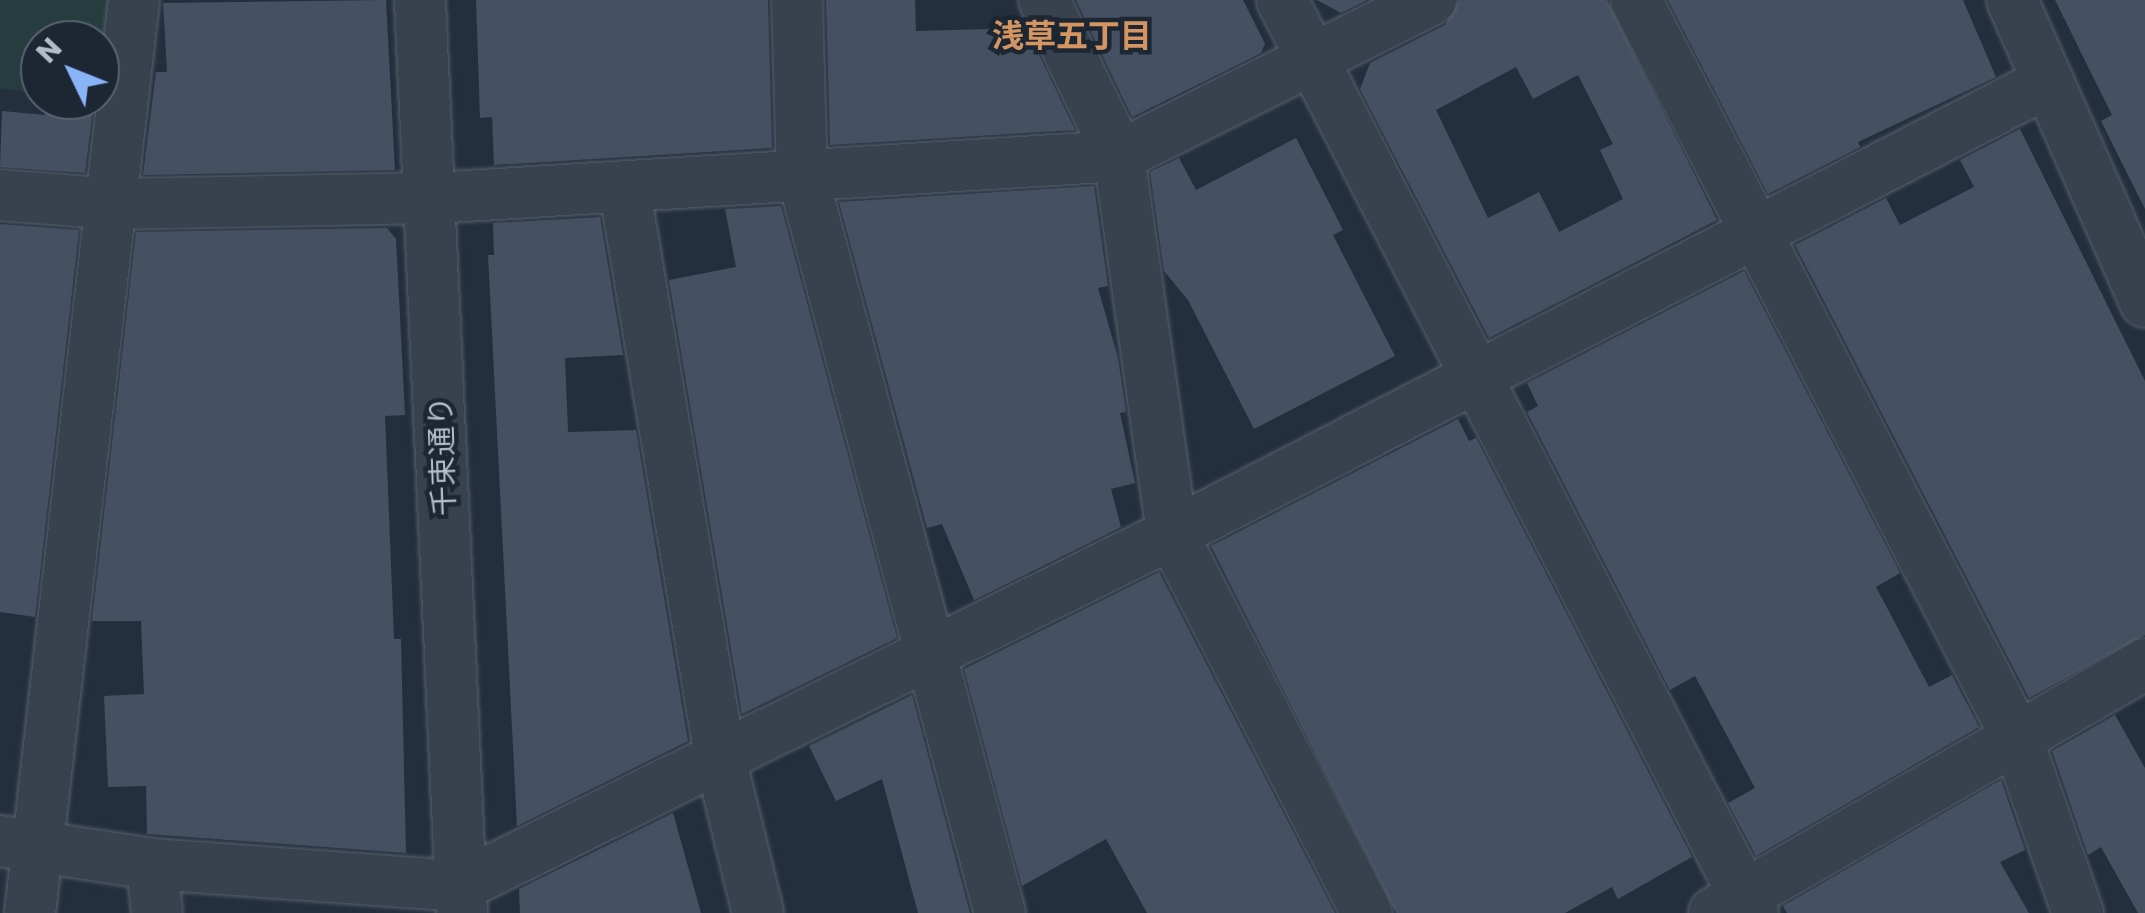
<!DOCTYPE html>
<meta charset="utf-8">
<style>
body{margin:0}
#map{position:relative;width:2145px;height:913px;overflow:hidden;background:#242f3e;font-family:Poppins,"Noto Sans JP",sans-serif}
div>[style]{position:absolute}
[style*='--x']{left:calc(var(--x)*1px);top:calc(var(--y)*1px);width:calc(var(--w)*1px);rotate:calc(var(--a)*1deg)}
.green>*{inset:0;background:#263c3f}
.building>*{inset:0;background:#455162}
.roads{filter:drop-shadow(0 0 2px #565f6c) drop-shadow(0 0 2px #565f6c)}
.minor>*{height:50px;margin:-25px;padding:0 25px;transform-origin:25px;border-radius:25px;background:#38414e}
span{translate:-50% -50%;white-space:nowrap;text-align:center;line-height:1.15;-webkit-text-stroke:9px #1d2633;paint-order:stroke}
.street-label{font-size:30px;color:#b4bcc9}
.neighbourhood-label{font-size:32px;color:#d59563;font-weight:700}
.north{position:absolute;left:20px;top:20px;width:100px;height:100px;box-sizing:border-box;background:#1d2633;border:2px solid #59626f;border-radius:50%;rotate:313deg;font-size:28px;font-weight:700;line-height:40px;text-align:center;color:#b4bcc9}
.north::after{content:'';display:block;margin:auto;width:35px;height:45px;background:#8ab4f8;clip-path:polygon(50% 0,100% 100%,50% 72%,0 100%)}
</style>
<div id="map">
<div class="green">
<div style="clip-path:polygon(0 0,114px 0,110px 38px,38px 31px,32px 92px,0 89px)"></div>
</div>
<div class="building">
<div style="clip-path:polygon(386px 0,395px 170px,143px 175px,156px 72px,167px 72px,163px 3px)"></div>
<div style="clip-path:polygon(476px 0,768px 0,772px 148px,494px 165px,492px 117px,480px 118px)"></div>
<div style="clip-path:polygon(826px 0,915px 0,916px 31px,1026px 28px,1075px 130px,830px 145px)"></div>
<div style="clip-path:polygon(1076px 0,1243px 0,1265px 44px,1261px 53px,1132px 117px)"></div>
<div style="clip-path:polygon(1317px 0,1367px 0,1341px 13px)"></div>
<div style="clip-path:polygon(evenodd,1459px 0,1607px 0,1717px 220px,1489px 338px,1360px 89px,1370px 63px,1445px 25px,1459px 0,1516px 67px,1533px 99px,1578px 75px,1613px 144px,1600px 150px,1623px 199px,1559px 232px,1539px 192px,1488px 218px,1436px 110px,1516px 67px)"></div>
<div style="clip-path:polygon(1668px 0,1963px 0,1996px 77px,1858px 142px,1860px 147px,1768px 194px)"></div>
<div style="clip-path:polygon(2055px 0,2145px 0,2145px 209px,2101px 121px,2112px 115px)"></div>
<div style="clip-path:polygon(46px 100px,94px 100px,85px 173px,0 167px,2px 111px,45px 115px)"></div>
<div style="clip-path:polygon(2020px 129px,2145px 381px,2145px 635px,2029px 698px,1795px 245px,1886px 198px,1900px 225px,1974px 187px,1960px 160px)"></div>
<div style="clip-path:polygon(1296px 138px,1343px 230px,1333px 235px,1395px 356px,1254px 429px,1188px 300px,1164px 271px,1150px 172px,1179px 158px,1196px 190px)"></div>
<div style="clip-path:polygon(1094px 186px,1108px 286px,1098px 288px,1118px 358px,1126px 412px,1120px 413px,1135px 483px,1111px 489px,1121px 527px,974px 600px,942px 524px,927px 528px,839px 202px)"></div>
<div style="clip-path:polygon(781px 206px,897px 638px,742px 714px,669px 280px,736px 267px,725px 209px)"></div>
<div style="clip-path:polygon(600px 217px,623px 355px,565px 358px,568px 432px,636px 430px,688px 741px,517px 826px,488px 255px,494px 255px,493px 223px)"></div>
<div style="clip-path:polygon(0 224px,79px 230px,35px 617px,0 612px)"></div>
<div style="clip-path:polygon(387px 228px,396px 239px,405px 415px,385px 416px,394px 639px,401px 639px,406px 853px,147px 834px,146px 786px,108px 787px,104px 696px,144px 694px,141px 621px,92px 621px,136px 232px)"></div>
<div style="clip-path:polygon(1744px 271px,1900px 573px,1876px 587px,1929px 687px,1952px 675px,1979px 727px,1756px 856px,1728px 803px,1755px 788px,1695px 676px,1670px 690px,1527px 412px,1538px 406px,1527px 383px)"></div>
<div style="clip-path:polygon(1458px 419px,1469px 441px,1476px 438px,1692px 857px,1618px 899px,1612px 887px,1565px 913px,1396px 913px,1211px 546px)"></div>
<div style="clip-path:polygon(1159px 572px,1335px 913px,1147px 913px,1106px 839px,1022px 886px,964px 669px)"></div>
<div style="clip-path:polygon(912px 695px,970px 913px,918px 913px,882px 779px,836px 801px,809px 746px)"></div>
<div style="clip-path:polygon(2115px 715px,2145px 768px,2145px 913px,2138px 913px,2101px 847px,2088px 855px,2052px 751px)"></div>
<div style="clip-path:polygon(2001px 780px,2025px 850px,2000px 862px,2029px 913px,1787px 913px,1783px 906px)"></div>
<div style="clip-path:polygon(673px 813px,701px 913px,520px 913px,519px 889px)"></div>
</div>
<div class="roads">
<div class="minor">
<div style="--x:420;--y:0;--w:914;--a:87.37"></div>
<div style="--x:797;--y:0;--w:174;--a:88.4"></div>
<div style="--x:802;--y:174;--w:765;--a:75"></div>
<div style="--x:1044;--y:0;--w:173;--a:64.3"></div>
<div style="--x:1119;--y:156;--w:382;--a:82"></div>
<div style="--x:1172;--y:534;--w:426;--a:62.8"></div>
<div style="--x:1282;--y:0;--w:1027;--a:62.71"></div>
<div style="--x:1636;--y:0;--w:828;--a:62.69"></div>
<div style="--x:2016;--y:736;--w:188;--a:70.7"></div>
<div style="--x:2012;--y:0;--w:330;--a:66.2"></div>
<div style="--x:624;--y:186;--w:584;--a:80.44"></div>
<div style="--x:721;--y:762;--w:155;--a:76.2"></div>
<div style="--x:0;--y:195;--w:115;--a:4.5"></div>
<div style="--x:115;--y:204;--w:318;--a:-1.1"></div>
<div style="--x:433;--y:198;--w:687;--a:-3.5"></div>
<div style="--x:1119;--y:156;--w:349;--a:-26.6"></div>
<div style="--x:0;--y:841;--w:154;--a:8.6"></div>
<div style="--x:152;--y:864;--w:309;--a:4.1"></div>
<div style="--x:460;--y:886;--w:794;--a:-26.31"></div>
<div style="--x:1172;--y:534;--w:986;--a:-27.29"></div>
<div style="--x:152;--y:864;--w:49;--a:84.2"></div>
<div style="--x:30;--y:913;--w:919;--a:-83.5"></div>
<div style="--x:1714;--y:913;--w:498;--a:-30"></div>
</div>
</div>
<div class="street-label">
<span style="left:443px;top:456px;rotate:-92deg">千束通り</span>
</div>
<div class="neighbourhood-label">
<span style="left:1072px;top:36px">浅草五丁目</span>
</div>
<div class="north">N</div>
</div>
